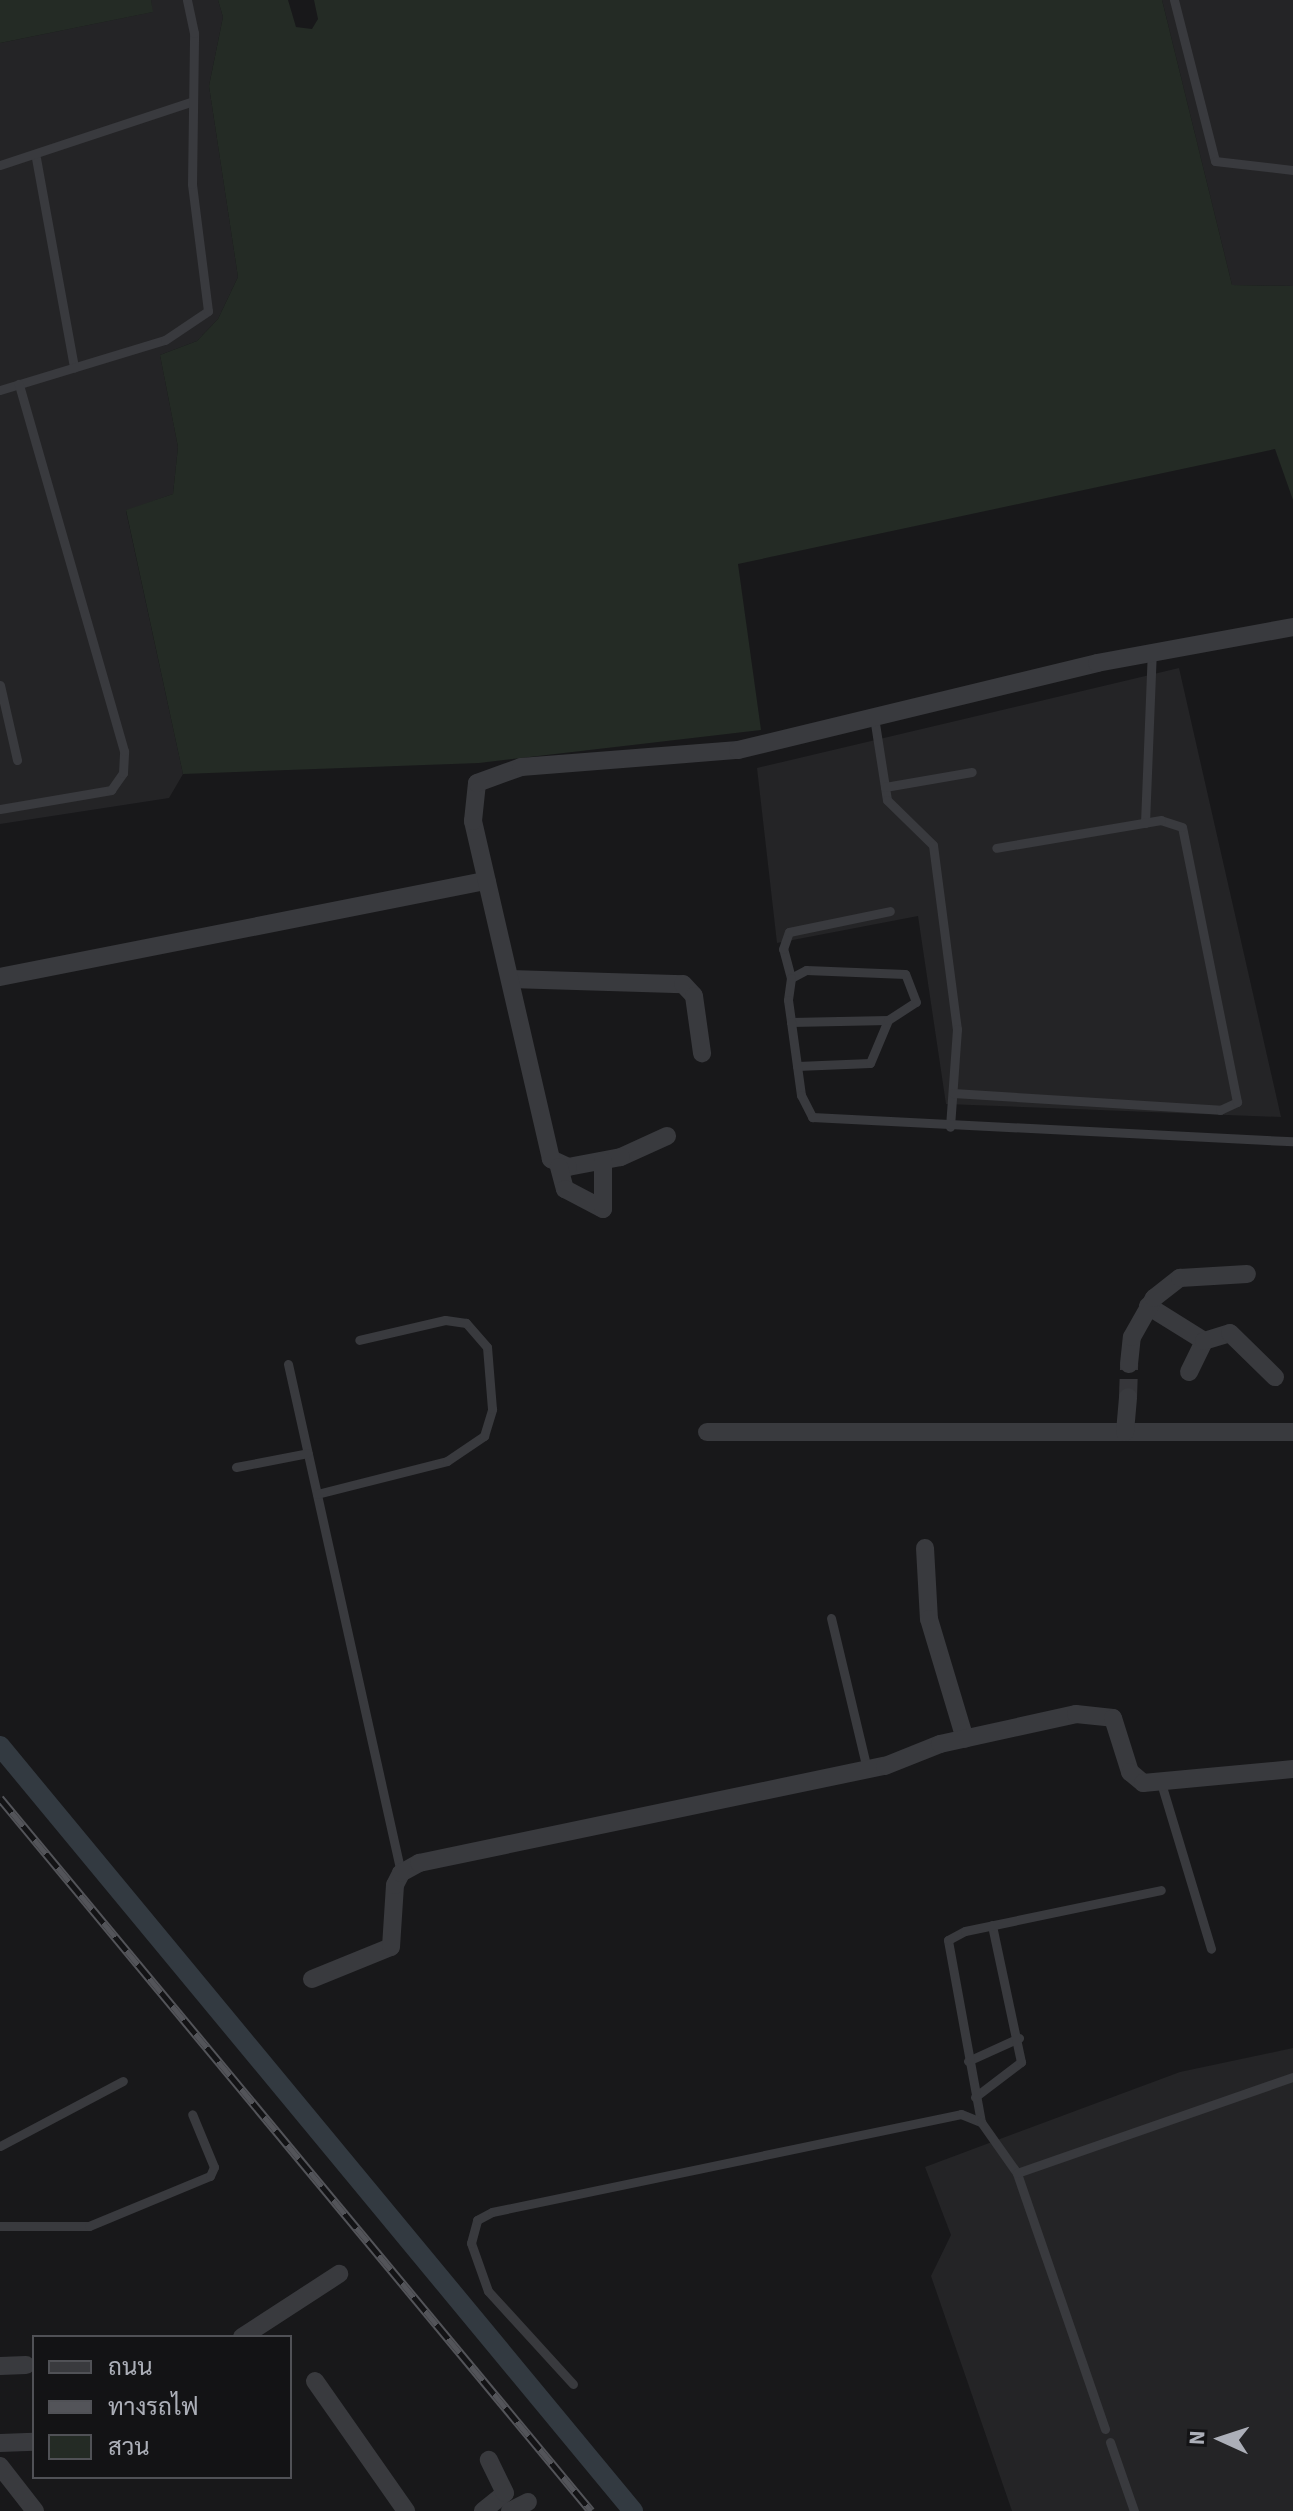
<!DOCTYPE html>
<meta charset="utf-8">
<style>
body{margin:0}
#map{position:relative;width:1293px;height:2511px;overflow:hidden;background:#18181a;font-family:"Source Sans 3",Sarabun,sans-serif}
div>[style]{position:absolute}
[style*='--x']{left:calc(var(--x)*1px);top:calc(var(--y)*1px);width:calc(var(--w)*1px);rotate:calc(var(--a)*1deg)}
.built>*{inset:0;background:#242426}
.green>*{inset:0;background:#242b25}
.canal>*{height:20px;margin:-10px;padding:0 10px;transform-origin:10px;border-radius:10px;background:#333a41}
.minor-tunnel>*{height:18px;margin-top:-9px;transform-origin:0;background:repeating-linear-gradient(90deg,#36363a 0 18px,transparent 0 27px)}
.service>*{height:9px;margin:-4.5px;padding:0 4.5px;transform-origin:4.5px;border-radius:4.5px;background:#393a3e}
.minor>*{height:18px;margin:-9px;padding:0 9px;transform-origin:9px;border-radius:9px;background:#393a3e}
.rail>*{height:9px;margin-top:-4.5px;transform-origin:0;background:repeating-linear-gradient(90deg,#131315 0 18px,#535459 0 36px);box-sizing:border-box;border-block:2px solid #535459}
span{translate:-50% -50%;white-space:nowrap;text-align:center;line-height:1.15;-webkit-text-stroke:8px #131315;paint-order:stroke}
.legend{position:absolute;left:32px;top:2335px;width:260px;height:144px;box-sizing:border-box;background:#131315;border:2px solid #505156;margin:0;padding:10px 14px;list-style:none;font-size:24px;color:#acafb8}
.legend li{display:flex;align-items:center;gap:16px;height:40px}
.legend b{width:40px;border:2px solid #505156}
.north{position:absolute;left:1181px;top:2399px;width:80px;height:80px;-webkit-text-stroke:6px #131315;paint-order:stroke;rotate:273deg;font-size:22px;font-weight:700;line-height:32px;text-align:center;color:#acafb8}
.north::after{content:'';display:block;margin:auto;width:28px;height:36px;background:#acafb8;clip-path:polygon(50% 0,100% 100%,50% 72%,0 100%)}
</style>
<div id="map">
<div class="built">
<div style="clip-path:polygon(151px 0,218px 0,223px 17px,209px 86px,238px 277px,218px 319px,197px 341px,160px 355px,178px 447px,173px 494px,126px 511px,183px 774px,169px 798px,0 824px,0 43px,152px 12px)"></div>
<div style="clip-path:polygon(1162px 0,1293px 0,1293px 286px,1232px 285px)"></div>
<div style="clip-path:polygon(1179px 668px,1281px 1117px,946px 1104px,918px 916px,777px 943px,757px 768px)"></div>
<div style="clip-path:polygon(1293px 2048px,1293px 2511px,1012px 2511px,931px 2276px,951px 2235px,925px 2167px,1180px 2072px)"></div>
</div>
<div class="green">
<div style="clip-path:polygon(0 0,151px 0,153px 12px,0 43px)"></div>
<div style="clip-path:polygon(218px 0,288px 0,296px 27px,312px 29px,318px 19px,314px 0,1162px 0,1232px 285px,1293px 286px,1293px 500px,1275px 449px,738px 564px,761px 730px,479px 763px,183px 774px,126px 510px,173px 494px,178px 447px,160px 355px,197px 341px,218px 319px,238px 277px,209px 86px,223px 17px)"></div>
</div>
<div class="canal">
<div style="--x:0;--y:1746;--w:993;--a:50.39"></div>
</div>
<div class="minor-tunnel">
<div style="--x:1128;--y:1397;--w:33;--a:-88"></div>
</div>
<div class="service">
<div style="--x:1174;--y:0;--w:166;--a:75.7"></div>
<div style="--x:1215;--y:161;--w:79;--a:6.6"></div>
<div style="--x:36;--y:158;--w:213;--a:79.7"></div>
<div style="--x:0;--y:165;--w:203;--a:-18.3"></div>
<div style="--x:0;--y:390;--w:172;--a:-16.9"></div>
<div style="--x:165;--y:340;--w:52;--a:-34"></div>
<div style="--x:208;--y:311;--w:128;--a:-97.2"></div>
<div style="--x:192;--y:184;--w:151;--a:-89.2"></div>
<div style="--x:194;--y:33;--w:34;--a:-102"></div>
<div style="--x:0;--y:685;--w:77;--a:77.2"></div>
<div style="--x:874;--y:717;--w:84;--a:81.1"></div>
<div style="--x:887;--y:800;--w:64;--a:44.4"></div>
<div style="--x:933;--y:845;--w:186;--a:82.6"></div>
<div style="--x:957;--y:1029;--w:98;--a:94.1"></div>
<div style="--x:885;--y:787;--w:88;--a:-9.8"></div>
<div style="--x:0;--y:809;--w:113;--a:-9.7"></div>
<div style="--x:111;--y:790;--w:21;--a:-55"></div>
<div style="--x:123;--y:773;--w:22;--a:-87"></div>
<div style="--x:124;--y:751;--w:382;--a:-106"></div>
<div style="--x:1145;--y:823;--w:171;--a:-87.7"></div>
<div style="--x:791;--y:978;--w:30;--a:-105"></div>
<div style="--x:783;--y:949;--w:18;--a:-71"></div>
<div style="--x:789;--y:932;--w:103;--a:-11.7"></div>
<div style="--x:791;--y:1022;--w:97;--a:-1.2"></div>
<div style="--x:797;--y:1066;--w:73;--a:-2.4"></div>
<div style="--x:870;--y:1063;--w:47;--a:-67.3"></div>
<div style="--x:888;--y:1020;--w:33;--a:-33"></div>
<div style="--x:916;--y:1002;--w:30;--a:-111"></div>
<div style="--x:905;--y:974;--w:99;--a:-177.7"></div>
<div style="--x:806;--y:970;--w:17;--a:152"></div>
<div style="--x:791;--y:978;--w:22;--a:98"></div>
<div style="--x:788;--y:1000;--w:22;--a:82"></div>
<div style="--x:791;--y:1022;--w:74;--a:82.2"></div>
<div style="--x:801;--y:1095;--w:25;--a:63"></div>
<div style="--x:812;--y:1117;--w:482;--a:2.9"></div>
<div style="--x:953;--y:1093;--w:268;--a:3.6"></div>
<div style="--x:1220;--y:1110;--w:19;--a:-25"></div>
<div style="--x:1237;--y:1102;--w:280;--a:-101.3"></div>
<div style="--x:1182;--y:827;--w:22;--a:-162"></div>
<div style="--x:1161;--y:820;--w:167;--a:170.4"></div>
<div style="--x:288;--y:1364;--w:521;--a:77.48"></div>
<div style="--x:236;--y:1467;--w:73;--a:-11"></div>
<div style="--x:317;--y:1494;--w:134;--a:-14.2"></div>
<div style="--x:447;--y:1461;--w:45;--a:-34"></div>
<div style="--x:484;--y:1436;--w:28;--a:-73"></div>
<div style="--x:492;--y:1409;--w:62;--a:-94.6"></div>
<div style="--x:487;--y:1347;--w:32;--a:-131"></div>
<div style="--x:466;--y:1323;--w:21;--a:-172"></div>
<div style="--x:445;--y:1320;--w:88;--a:166.9"></div>
<div style="--x:831;--y:1618;--w:155;--a:76.6"></div>
<div style="--x:1161;--y:1783;--w:173;--a:73.2"></div>
<div style="--x:968;--y:2061;--w:56;--a:-24.3"></div>
<div style="--x:975;--y:2097;--w:58;--a:-37.3"></div>
<div style="--x:1021;--y:2062;--w:140;--a:-102"></div>
<div style="--x:981;--y:2122;--w:185;--a:-100.3"></div>
<div style="--x:948;--y:1940;--w:19;--a:-28"></div>
<div style="--x:965;--y:1931;--w:200;--a:-11.8"></div>
<div style="--x:0;--y:2146;--w:139;--a:-27.9"></div>
<div style="--x:0;--y:2226;--w:89;--a:0"></div>
<div style="--x:89;--y:2226;--w:131;--a:-22.5"></div>
<div style="--x:210;--y:2176;--w:10;--a:-66"></div>
<div style="--x:214;--y:2167;--w:57;--a:-112.5"></div>
<div style="--x:573;--y:2384;--w:126;--a:-132.4"></div>
<div style="--x:488;--y:2291;--w:51;--a:-109.5"></div>
<div style="--x:471;--y:2243;--w:24;--a:-75"></div>
<div style="--x:477;--y:2220;--w:17;--a:-28"></div>
<div style="--x:492;--y:2212;--w:479;--a:-11.8"></div>
<div style="--x:961;--y:2114;--w:22;--a:22"></div>
<div style="--x:981;--y:2122;--w:62;--a:54.8"></div>
<div style="--x:1105;--y:2429;--w:271;--a:-109"></div>
<div style="--x:1017;--y:2173;--w:292;--a:-19.2"></div>
<div style="--x:1110;--y:2442;--w:73;--a:70.8"></div>
</div>
<div class="minor">
<div style="--x:0;--y:977;--w:496;--a:-11.2"></div>
<div style="--x:510;--y:979;--w:173;--a:1.7"></div>
<div style="--x:683;--y:984;--w:16;--a:47"></div>
<div style="--x:694;--y:996;--w:58;--a:82"></div>
<div style="--x:667;--y:1136;--w:51;--a:155.5"></div>
<div style="--x:621;--y:1157;--w:54;--a:169.3"></div>
<div style="--x:568;--y:1167;--w:19;--a:-155"></div>
<div style="--x:551;--y:1159;--w:347;--a:-103"></div>
<div style="--x:473;--y:821;--w:38;--a:-84"></div>
<div style="--x:477;--y:783;--w:47;--a:-20"></div>
<div style="--x:521;--y:767;--w:218;--a:-4.5"></div>
<div style="--x:738;--y:750;--w:369;--a:-13.6"></div>
<div style="--x:1097;--y:663;--w:199;--a:-10.4"></div>
<div style="--x:559;--y:1167;--w:23;--a:75"></div>
<div style="--x:565;--y:1189;--w:43;--a:27.8"></div>
<div style="--x:603;--y:1209;--w:48;--a:-90"></div>
<div style="--x:1148;--y:1306;--w:66;--a:32"></div>
<div style="--x:1129;--y:1364;--w:27;--a:-84"></div>
<div style="--x:1132;--y:1337;--w:45;--a:-60.6"></div>
<div style="--x:1154;--y:1298;--w:33;--a:-38"></div>
<div style="--x:1180;--y:1278;--w:67;--a:-3.4"></div>
<div style="--x:1189;--y:1372;--w:34;--a:-64"></div>
<div style="--x:1204;--y:1341;--w:27;--a:-17"></div>
<div style="--x:1230;--y:1333;--w:63;--a:44.4"></div>
<div style="--x:707;--y:1432;--w:586;--a:0"></div>
<div style="--x:1125;--y:1432;--w:35;--a:-85"></div>
<div style="--x:925;--y:1548;--w:71;--a:86.8"></div>
<div style="--x:929;--y:1619;--w:125;--a:73.3"></div>
<div style="--x:312;--y:1979;--w:85;--a:-22.1"></div>
<div style="--x:391;--y:1947;--w:62;--a:-86.3"></div>
<div style="--x:395;--y:1885;--w:13;--a:-63"></div>
<div style="--x:401;--y:1873;--w:21;--a:-29"></div>
<div style="--x:419;--y:1863;--w:476;--a:-11.8"></div>
<div style="--x:885;--y:1766;--w:59;--a:-21.8"></div>
<div style="--x:940;--y:1744;--w:139;--a:-12.4"></div>
<div style="--x:1076;--y:1714;--w:37;--a:6"></div>
<div style="--x:1113;--y:1718;--w:57;--a:72.5"></div>
<div style="--x:1130;--y:1772;--w:17;--a:40"></div>
<div style="--x:1143;--y:1783;--w:151;--a:-5.3"></div>
<div style="--x:242;--y:2337;--w:116;--a:-33"></div>
<div style="--x:0;--y:2366;--w:26;--a:-2"></div>
<div style="--x:315;--y:2381;--w:159;--a:55"></div>
<div style="--x:0;--y:2443;--w:34;--a:-2"></div>
<div style="--x:0;--y:2466;--w:57;--a:52.1"></div>
<div style="--x:483;--y:2511;--w:28;--a:-39"></div>
<div style="--x:505;--y:2493;--w:37;--a:-116"></div>
<div style="--x:510;--y:2511;--w:20;--a:-27"></div>
</div>
<div class="rail">
<div style="--x:0;--y:1798;--w:926;--a:50.34"></div>
</div>
<ul class="legend">
<li><b style="height:10px;background:#393a3e"></b>ถนน</li>
<li><b style="height:10px;background:#535459"></b>ทางรถไฟ</li>
<li><b style="height:22px;background:#242b25"></b>สวน</li>
</ul>
<div class="north">N</div>
</div>
